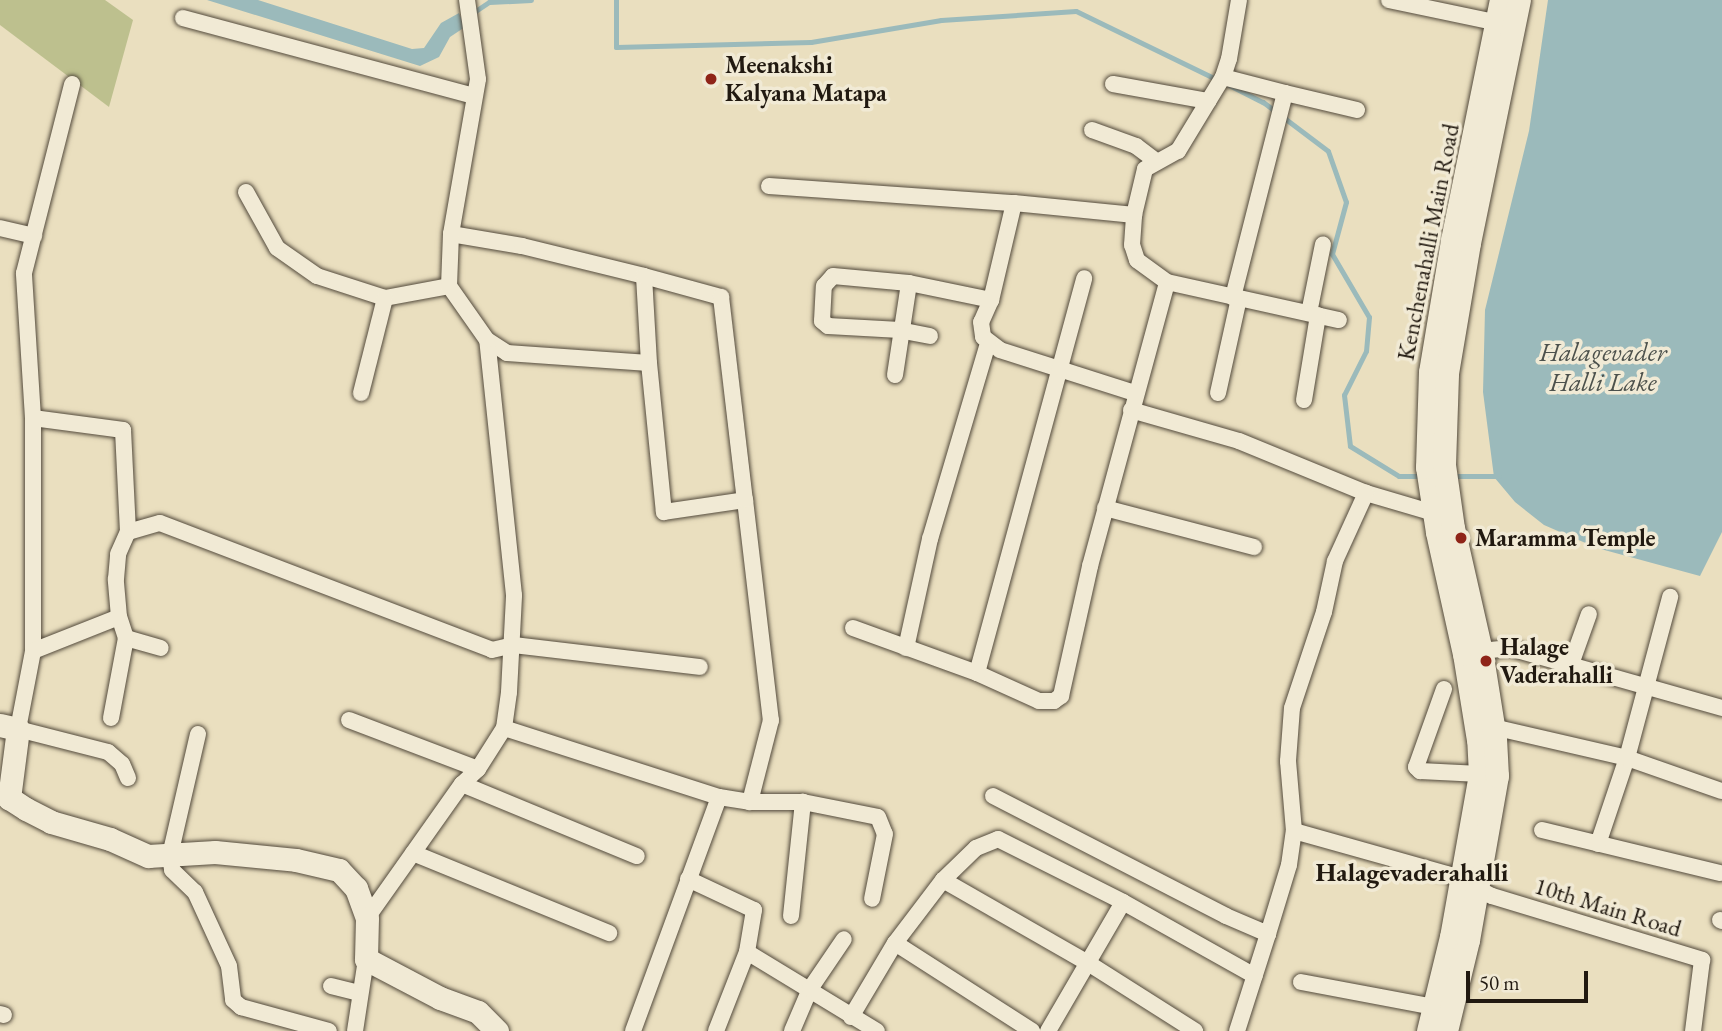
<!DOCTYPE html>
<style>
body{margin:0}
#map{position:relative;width:1722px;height:1031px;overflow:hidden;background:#eadfbf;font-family:"EB Garamond",serif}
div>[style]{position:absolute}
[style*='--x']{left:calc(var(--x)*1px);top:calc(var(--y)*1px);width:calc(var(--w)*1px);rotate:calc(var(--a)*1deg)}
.green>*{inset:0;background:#bdc08e}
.water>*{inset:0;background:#9bbabb}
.stream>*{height:5px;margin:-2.5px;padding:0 2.5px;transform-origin:2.5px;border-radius:2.5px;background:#9bbabb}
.roads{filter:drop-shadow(0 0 2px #534a3c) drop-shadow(0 0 2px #534a3c)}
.street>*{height:16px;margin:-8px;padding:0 8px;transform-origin:8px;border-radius:8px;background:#f1ead5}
.secondary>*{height:23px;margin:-11.5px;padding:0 11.5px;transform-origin:11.5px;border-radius:11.5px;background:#f1ead5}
.dots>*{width:19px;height:19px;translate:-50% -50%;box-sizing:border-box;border:4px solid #f1ead5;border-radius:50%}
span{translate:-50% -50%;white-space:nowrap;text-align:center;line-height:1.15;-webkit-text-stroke:7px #f1ead5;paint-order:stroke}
.poi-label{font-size:24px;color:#211910;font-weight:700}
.left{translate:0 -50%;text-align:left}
.street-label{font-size:24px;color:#211910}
.water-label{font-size:26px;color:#4c514c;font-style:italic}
.neighbourhood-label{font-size:26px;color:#211910;font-weight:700}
.scale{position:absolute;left:1466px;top:971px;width:122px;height:32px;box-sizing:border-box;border:4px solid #211910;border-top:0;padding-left:9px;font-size:21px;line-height:24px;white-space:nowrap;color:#211910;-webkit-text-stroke:5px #f1ead5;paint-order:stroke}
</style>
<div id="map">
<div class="green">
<div style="clip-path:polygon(0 0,105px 0,133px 20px,109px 107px,0 25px)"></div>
</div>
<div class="water">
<div style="clip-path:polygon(207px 0,258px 0,412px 49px,424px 48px,441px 23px,459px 13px,465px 27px,450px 37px,439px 57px,420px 66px)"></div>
<div style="clip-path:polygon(1548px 0,1722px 0,1722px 532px,1700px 576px,1597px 548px,1544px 525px,1515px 502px,1494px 477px,1483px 392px,1485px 310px,1529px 131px)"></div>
</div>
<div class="stream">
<div style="--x:616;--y:0;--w:47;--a:90"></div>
<div style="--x:616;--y:47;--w:195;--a:-1.5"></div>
<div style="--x:811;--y:42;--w:132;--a:-9.6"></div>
<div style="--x:941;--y:20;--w:135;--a:-3.8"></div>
<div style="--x:1076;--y:11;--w:160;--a:25.9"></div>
<div style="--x:471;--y:14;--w:22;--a:-34"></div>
<div style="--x:489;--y:2;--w:42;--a:-2.7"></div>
<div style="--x:1229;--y:85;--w:38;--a:27"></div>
<div style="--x:1263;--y:102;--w:81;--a:37"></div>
<div style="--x:1328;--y:151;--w:54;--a:70.6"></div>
<div style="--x:1346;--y:202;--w:54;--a:105.1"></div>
<div style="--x:1332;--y:254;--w:73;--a:59.6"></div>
<div style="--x:1369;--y:317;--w:34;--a:95"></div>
<div style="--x:1366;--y:351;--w:49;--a:116.6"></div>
<div style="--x:1344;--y:395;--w:51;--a:83.3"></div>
<div style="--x:1350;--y:446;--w:57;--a:31.5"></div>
<div style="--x:1399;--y:476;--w:23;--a:0"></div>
<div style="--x:1453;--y:476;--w:46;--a:0"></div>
</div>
<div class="roads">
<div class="street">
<div style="--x:1389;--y:0;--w:117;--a:11.8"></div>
<div style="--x:183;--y:18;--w:301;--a:15"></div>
<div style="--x:1223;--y:77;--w:64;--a:14.5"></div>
<div style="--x:1285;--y:93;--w:211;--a:104.3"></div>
<div style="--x:1113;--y:84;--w:97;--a:10.1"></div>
<div style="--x:1285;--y:93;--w:74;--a:13.3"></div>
<div style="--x:1092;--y:130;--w:47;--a:20"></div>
<div style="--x:1136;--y:146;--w:26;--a:37"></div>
<div style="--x:769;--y:186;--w:246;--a:4"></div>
<div style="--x:1014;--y:203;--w:121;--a:5.7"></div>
<div style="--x:246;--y:192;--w:64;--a:61"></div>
<div style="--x:277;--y:248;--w:49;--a:35"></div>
<div style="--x:317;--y:276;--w:71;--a:17.9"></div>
<div style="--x:385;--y:298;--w:65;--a:-10.6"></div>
<div style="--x:1014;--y:203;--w:100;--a:103.3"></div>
<div style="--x:991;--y:300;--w:24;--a:114"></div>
<div style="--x:981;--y:322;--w:15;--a:82"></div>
<div style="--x:983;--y:337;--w:21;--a:37"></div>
<div style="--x:1000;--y:350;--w:142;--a:17.7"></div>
<div style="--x:0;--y:228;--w:35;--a:13"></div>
<div style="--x:451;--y:234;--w:72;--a:9.6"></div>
<div style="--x:522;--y:246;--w:126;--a:13.8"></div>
<div style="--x:1167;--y:282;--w:176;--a:12.5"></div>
<div style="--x:1309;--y:313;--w:70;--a:-78.5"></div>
<div style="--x:930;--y:336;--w:31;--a:-169"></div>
<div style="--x:900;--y:330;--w:72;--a:-176.8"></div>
<div style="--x:828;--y:326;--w:8;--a:-140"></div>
<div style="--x:822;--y:321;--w:35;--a:-87"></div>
<div style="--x:824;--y:286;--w:13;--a:-48"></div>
<div style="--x:833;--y:276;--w:76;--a:5.3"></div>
<div style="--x:909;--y:283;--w:84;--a:11.7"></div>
<div style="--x:487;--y:340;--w:24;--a:33"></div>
<div style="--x:507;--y:353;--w:142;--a:4"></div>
<div style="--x:649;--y:363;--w:150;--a:84.3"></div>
<div style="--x:664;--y:512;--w:82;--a:-8.4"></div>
<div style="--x:745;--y:500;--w:222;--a:83.3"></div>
<div style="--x:771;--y:720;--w:85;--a:104.4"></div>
<div style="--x:649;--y:363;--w:87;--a:-93.3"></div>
<div style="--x:644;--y:276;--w:80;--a:15.3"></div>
<div style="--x:721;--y:297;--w:204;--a:83.3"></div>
<div style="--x:895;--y:375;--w:93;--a:-81.3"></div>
<div style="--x:361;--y:393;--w:98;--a:-75.8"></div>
<div style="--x:1218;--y:393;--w:97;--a:-77.5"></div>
<div style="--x:1304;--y:400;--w:86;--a:-80.6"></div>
<div style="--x:1131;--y:410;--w:112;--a:16"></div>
<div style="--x:1239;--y:441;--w:137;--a:22.3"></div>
<div style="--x:1366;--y:493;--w:71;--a:16.4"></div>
<div style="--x:33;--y:418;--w:91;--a:7.6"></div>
<div style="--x:123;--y:430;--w:102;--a:87.2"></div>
<div style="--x:1105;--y:508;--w:154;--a:14.7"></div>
<div style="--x:853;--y:628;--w:132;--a:19.9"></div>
<div style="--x:977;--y:673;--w:68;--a:24.3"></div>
<div style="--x:1039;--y:701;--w:15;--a:0"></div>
<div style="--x:1054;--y:701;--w:9;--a:-36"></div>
<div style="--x:1061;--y:696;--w:133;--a:-77.4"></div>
<div style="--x:1090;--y:566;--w:294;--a:-74.8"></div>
<div style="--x:1167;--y:282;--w:37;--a:-144"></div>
<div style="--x:1137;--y:260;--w:16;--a:-108"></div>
<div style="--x:1132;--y:245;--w:30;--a:-86"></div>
<div style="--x:1134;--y:215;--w:47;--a:-76.6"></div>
<div style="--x:1145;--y:169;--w:38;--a:-29"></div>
<div style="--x:1178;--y:151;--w:87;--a:-58.7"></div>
<div style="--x:1223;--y:77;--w:19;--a:-72"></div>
<div style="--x:1229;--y:59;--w:60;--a:-80.4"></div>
<div style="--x:126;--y:638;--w:36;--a:16"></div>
<div style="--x:906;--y:648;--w:112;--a:-77.6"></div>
<div style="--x:930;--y:539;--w:204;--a:-73.5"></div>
<div style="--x:33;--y:651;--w:233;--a:-90"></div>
<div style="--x:33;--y:418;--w:145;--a:-93.6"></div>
<div style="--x:24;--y:273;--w:195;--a:-75.7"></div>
<div style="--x:1481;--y:651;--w:29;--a:-6"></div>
<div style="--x:1510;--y:648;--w:220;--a:15.8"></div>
<div style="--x:1570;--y:667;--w:56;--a:-70.3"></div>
<div style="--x:977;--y:673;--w:409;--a:-74.8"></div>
<div style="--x:1444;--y:689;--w:83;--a:109.7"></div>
<div style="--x:1416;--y:767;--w:6;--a:45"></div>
<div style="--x:1420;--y:771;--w:60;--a:2.9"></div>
<div style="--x:111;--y:718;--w:81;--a:-79.4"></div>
<div style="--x:126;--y:638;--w:22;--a:-108"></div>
<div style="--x:349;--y:720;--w:138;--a:20.8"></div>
<div style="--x:1493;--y:727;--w:138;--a:13"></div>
<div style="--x:1627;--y:758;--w:100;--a:19.3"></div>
<div style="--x:504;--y:728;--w:226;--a:17.8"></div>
<div style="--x:719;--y:797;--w:31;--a:9"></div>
<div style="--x:750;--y:802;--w:53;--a:0"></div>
<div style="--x:803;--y:802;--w:76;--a:11.3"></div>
<div style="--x:878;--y:817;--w:18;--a:68"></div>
<div style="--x:885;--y:834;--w:66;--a:101.3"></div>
<div style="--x:198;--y:734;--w:124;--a:103"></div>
<div style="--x:170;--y:855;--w:15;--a:82"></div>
<div style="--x:172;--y:870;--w:32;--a:44"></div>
<div style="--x:195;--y:892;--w:81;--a:65.3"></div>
<div style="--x:229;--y:966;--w:34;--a:83"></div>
<div style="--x:233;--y:1000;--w:11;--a:41"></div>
<div style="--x:241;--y:1007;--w:91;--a:15.3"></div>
<div style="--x:128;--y:778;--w:15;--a:-113"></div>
<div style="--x:122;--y:764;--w:18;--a:-139"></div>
<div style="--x:108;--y:752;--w:93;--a:-165.7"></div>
<div style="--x:18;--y:729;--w:79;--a:-79.1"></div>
<div style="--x:33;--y:651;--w:92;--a:-21.6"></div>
<div style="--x:119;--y:617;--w:38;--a:-95"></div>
<div style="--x:116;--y:579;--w:25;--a:-85"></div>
<div style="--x:118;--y:554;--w:24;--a:-66"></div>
<div style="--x:128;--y:532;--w:33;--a:-16"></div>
<div style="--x:160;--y:523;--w:355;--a:20.9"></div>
<div style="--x:492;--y:650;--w:22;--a:-13"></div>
<div style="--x:513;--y:645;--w:188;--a:6.7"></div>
<div style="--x:462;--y:784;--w:189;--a:22.4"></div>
<div style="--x:993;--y:796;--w:262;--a:27.2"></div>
<div style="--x:1226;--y:916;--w:46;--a:23.2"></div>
<div style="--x:1268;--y:934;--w:102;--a:107.7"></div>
<div style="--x:1542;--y:830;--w:183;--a:13.6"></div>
<div style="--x:1294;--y:831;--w:166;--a:15.7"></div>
<div style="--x:1454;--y:876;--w:43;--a:27.8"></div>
<div style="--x:1492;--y:896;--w:220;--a:16.9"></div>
<div style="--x:1702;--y:960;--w:72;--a:97.2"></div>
<div style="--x:1598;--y:844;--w:91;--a:-71.4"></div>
<div style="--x:1627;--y:758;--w:167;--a:-75"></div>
<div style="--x:413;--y:853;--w:212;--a:22.2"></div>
<div style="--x:688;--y:879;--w:73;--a:25.2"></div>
<div style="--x:754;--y:910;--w:43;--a:99.5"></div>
<div style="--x:747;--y:952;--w:152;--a:31.3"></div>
<div style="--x:943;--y:880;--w:46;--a:-44.1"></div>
<div style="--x:976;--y:848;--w:24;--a:-22"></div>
<div style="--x:998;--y:839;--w:140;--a:26.7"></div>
<div style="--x:1123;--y:902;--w:151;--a:29.3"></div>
<div style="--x:791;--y:916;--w:115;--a:-84"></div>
<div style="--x:367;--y:918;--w:164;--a:-54.7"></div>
<div style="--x:462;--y:784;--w:22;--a:-43"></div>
<div style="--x:478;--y:769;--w:49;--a:-57.6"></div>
<div style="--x:504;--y:728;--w:36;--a:-82"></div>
<div style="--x:509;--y:692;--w:97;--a:-87"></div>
<div style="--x:514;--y:595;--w:256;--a:-96"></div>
<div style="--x:487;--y:340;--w:66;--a:-125.1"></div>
<div style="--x:449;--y:286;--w:52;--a:-87.8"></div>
<div style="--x:451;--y:234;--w:157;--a:-80.1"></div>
<div style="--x:478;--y:79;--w:80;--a:-97.9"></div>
<div style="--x:1720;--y:920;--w:2;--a:27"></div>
<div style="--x:1268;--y:934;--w:72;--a:-73.1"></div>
<div style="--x:1289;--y:865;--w:34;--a:-82"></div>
<div style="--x:1294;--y:831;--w:70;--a:-94.9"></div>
<div style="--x:1288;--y:761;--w:53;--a:-85.7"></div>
<div style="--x:1292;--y:708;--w:101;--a:-71.6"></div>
<div style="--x:1324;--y:612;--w:52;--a:-77.8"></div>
<div style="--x:1335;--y:561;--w:75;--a:-65.5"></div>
<div style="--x:895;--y:943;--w:163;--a:32.7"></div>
<div style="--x:1301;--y:982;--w:136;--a:10.6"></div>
<div style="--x:331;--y:986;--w:30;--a:14"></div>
<div style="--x:0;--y:1014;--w:4;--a:14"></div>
<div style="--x:851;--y:1017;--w:86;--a:-59.3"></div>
<div style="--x:895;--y:943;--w:79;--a:-52.7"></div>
<div style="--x:943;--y:880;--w:167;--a:29.8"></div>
<div style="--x:1088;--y:963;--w:127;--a:32.4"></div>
<div style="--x:355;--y:1031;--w:73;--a:-81.3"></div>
<div style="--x:633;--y:1031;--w:249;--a:-69.8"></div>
<div style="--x:716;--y:1031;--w:85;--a:-68.6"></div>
<div style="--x:792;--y:1031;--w:46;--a:-66.8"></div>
<div style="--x:810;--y:989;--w:60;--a:-55.8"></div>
<div style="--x:1048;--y:1031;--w:149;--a:-59.8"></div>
</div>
<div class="secondary">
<div style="--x:0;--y:725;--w:18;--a:13"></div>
<div style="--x:18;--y:729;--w:70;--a:97.4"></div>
<div style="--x:9;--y:798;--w:20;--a:33"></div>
<div style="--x:26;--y:809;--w:28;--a:27"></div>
<div style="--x:51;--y:822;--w:61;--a:16.1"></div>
<div style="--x:110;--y:839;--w:42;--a:24.1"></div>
<div style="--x:148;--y:856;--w:67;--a:-3.4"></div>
<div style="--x:215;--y:852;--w:81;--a:5.6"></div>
<div style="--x:296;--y:860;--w:44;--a:13.1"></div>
<div style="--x:339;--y:870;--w:25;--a:47"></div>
<div style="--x:356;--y:888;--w:32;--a:70"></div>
<div style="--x:367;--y:918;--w:41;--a:91.4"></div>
<div style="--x:366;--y:959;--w:84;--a:27.8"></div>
<div style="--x:440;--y:998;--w:40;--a:20.2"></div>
<div style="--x:478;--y:1012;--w:27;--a:45"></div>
<div style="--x:1428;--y:1031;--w:97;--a:-76.3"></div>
<div style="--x:1451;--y:937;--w:166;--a:-79.9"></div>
<div style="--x:1480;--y:774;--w:34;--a:-93"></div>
<div style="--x:1478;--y:740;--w:87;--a:-99.2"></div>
<div style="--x:1464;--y:654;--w:125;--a:-102.5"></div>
<div style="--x:1437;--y:532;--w:66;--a:-98.7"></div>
<div style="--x:1427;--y:467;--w:95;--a:-88.2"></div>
<div style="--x:1430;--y:372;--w:134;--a:-80.5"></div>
<div style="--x:1452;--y:240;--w:245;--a:-78.5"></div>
<div style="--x:1446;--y:1031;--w:94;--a:-76.4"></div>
<div style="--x:1468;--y:940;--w:167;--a:-80"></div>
<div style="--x:1497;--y:776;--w:38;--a:-93"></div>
<div style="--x:1495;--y:738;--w:88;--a:-99.1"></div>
<div style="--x:1481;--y:651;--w:126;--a:-102.8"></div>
<div style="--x:1453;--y:528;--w:64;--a:-98.1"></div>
<div style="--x:1444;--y:465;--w:92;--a:-88.1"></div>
<div style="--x:1447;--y:373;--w:132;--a:-80.4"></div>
<div style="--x:1469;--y:243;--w:248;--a:-78.4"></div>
</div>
</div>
<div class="dots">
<div style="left:711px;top:79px;background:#8f2418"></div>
<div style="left:1461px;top:538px;background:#8f2418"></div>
<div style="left:1486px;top:661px;background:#8f2418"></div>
</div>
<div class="poi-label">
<span class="left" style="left:725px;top:79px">Meenakshi<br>Kalyana Matapa</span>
<span class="left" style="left:1475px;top:538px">Maramma Temple</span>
<span class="left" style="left:1500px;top:661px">Halage<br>Vaderahalli</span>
</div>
<div class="street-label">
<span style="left:1428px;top:242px;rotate:-79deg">Kenchenahalli Main Road</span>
<span style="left:1608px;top:907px;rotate:17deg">10th Main Road</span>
</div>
<div class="water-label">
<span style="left:1603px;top:368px">Halagevader<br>Halli Lake</span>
</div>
<div class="neighbourhood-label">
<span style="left:1412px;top:873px">Halagevaderahalli</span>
</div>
<div class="scale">50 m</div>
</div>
